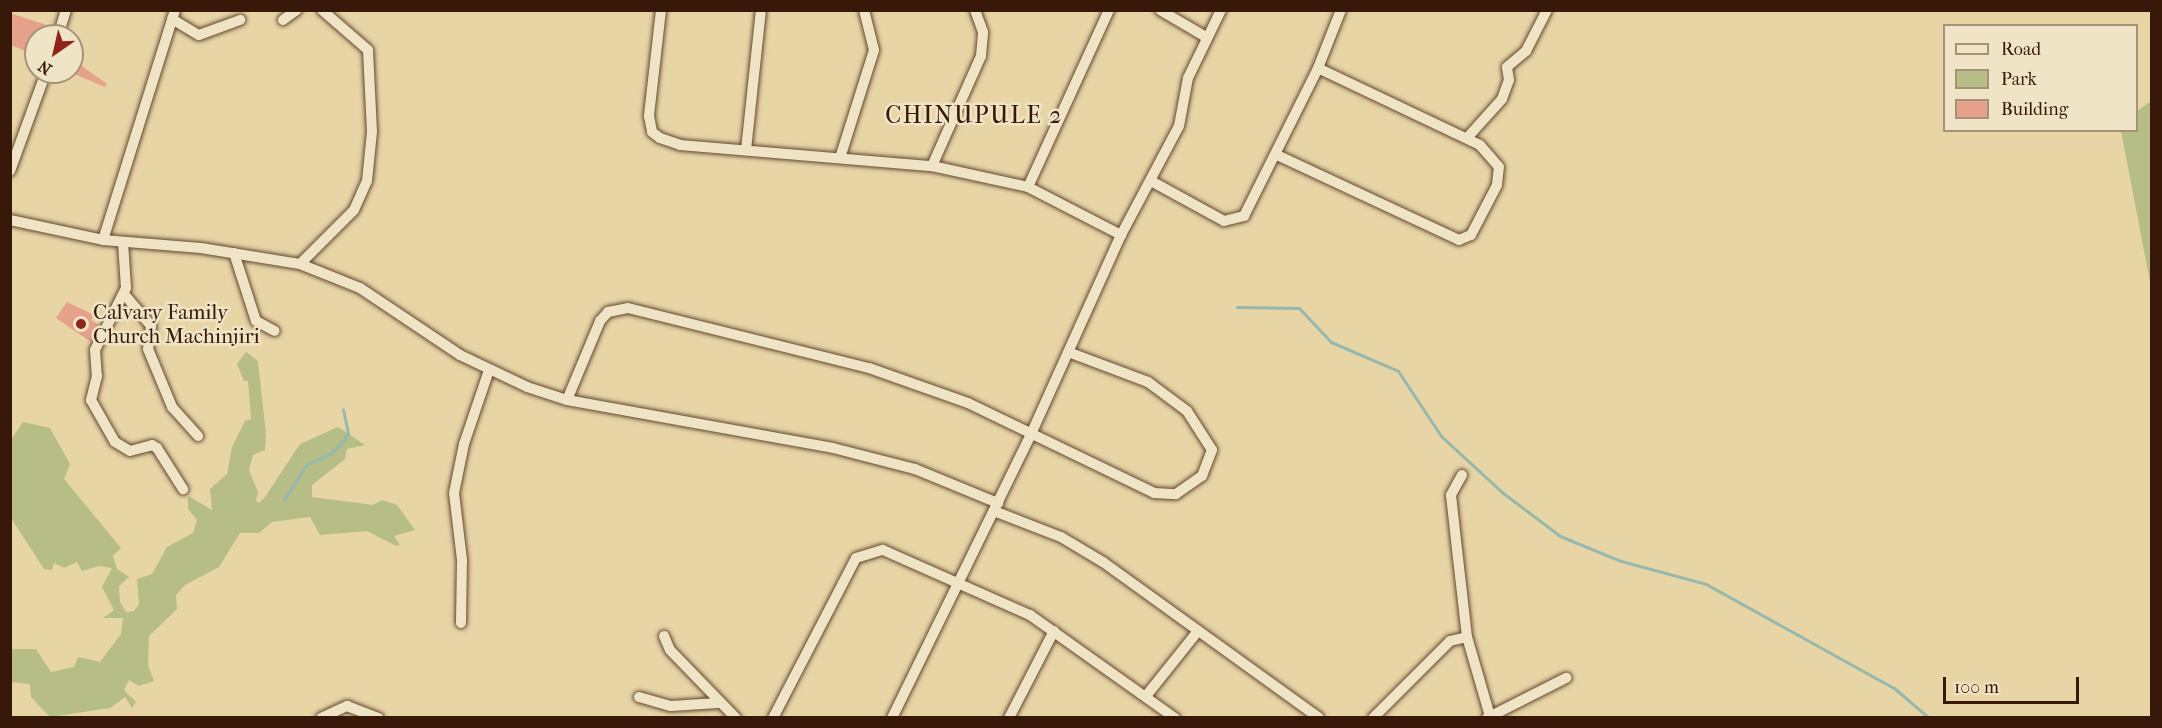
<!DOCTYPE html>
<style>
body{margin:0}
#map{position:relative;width:2162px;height:728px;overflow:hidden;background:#e7d5a6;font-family:"IM FELL French Canon",serif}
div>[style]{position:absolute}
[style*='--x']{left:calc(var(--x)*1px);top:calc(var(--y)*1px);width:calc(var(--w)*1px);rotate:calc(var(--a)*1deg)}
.green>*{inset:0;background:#b6bd86}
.stream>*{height:3px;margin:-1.5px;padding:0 1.5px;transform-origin:1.5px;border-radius:1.5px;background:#97b8ad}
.building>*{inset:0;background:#e6a18b}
.roads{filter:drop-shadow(0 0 2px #644730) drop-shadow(0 0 2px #644730)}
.minor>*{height:10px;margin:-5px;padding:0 5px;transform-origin:5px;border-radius:5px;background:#efe4c5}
.dots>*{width:16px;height:16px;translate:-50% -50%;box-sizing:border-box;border:3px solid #efe4c5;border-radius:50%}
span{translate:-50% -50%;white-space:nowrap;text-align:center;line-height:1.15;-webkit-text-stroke:5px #efe4c5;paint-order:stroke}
.poi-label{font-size:21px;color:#381808}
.left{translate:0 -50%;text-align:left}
.quarter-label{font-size:24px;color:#381808;letter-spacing:1.5px}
.frame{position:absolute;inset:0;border:12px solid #381808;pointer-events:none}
.legend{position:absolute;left:1943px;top:24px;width:195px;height:108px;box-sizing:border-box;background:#efe4c5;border:2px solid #a69279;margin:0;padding:8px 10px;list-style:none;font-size:18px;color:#381808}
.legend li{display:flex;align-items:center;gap:12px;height:30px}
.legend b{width:30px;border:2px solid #a69279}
.north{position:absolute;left:24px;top:24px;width:60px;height:60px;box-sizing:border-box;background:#efe4c5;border:2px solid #a69279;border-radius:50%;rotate:214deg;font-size:16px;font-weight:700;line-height:24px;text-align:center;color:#381808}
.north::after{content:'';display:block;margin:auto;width:21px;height:27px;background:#8f2418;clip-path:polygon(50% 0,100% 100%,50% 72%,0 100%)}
.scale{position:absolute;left:1943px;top:677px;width:136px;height:27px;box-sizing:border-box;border:3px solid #381808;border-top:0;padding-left:8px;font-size:18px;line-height:21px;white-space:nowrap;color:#381808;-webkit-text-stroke:4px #efe4c5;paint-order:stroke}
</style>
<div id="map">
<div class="green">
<div style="clip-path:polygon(2151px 101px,2151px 287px,2121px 131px,2136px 130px,2137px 111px)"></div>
<div style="clip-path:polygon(246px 352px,258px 361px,266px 435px,265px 450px,253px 455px,249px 470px,258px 492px,256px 501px,259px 503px,265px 497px,300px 444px,338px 427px,365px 445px,347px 449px,345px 459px,312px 485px,312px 497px,373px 505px,382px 500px,397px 505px,415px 530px,394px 536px,400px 545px,396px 546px,367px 531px,320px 535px,310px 517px,272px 522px,259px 533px,240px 533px,219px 567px,185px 585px,176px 595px,177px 609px,149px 636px,148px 665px,154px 681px,139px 686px,129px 680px,124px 690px,136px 702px,132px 708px,125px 697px,110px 708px,50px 717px,31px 697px,30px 684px,11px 682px,11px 649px,36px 649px,51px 672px,74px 667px,78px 657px,100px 662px,121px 634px,123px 618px,103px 618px,114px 610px,102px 587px,112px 568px,99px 566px,82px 571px,77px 562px,64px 568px,54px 563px,52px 570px,44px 569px,11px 518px,12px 438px,23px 422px,50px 428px,70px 464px,64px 479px,121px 548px,113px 556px,117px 569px,129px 577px,119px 586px,120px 602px,126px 612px,134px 611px,139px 604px,137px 579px,152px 574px,167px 547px,193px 533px,197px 520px,188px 509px,188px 496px,212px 510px,210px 489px,227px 474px,232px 447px,245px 421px,251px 419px,248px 381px,244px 381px,237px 364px)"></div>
</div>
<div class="stream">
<div style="--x:1237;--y:307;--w:62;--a:0.9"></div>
<div style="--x:1299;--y:308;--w:47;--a:46.7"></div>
<div style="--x:1331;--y:342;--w:73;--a:23.4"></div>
<div style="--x:1398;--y:371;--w:78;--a:56.5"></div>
<div style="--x:1441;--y:436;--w:84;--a:42.6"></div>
<div style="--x:1503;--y:493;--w:71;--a:37"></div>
<div style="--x:1560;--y:536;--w:66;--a:22.3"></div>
<div style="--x:1621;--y:561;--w:88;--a:15.1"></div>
<div style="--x:1706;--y:584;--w:215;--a:29"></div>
<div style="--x:1894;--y:688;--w:46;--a:40.6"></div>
<div style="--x:284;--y:500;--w:41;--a:-57.8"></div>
<div style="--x:306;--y:465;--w:26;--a:-25"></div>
<div style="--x:330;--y:454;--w:20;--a:-45"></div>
<div style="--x:344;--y:440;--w:8;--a:-60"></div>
<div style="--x:348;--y:433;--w:24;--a:-102"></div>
</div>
<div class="building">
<div style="clip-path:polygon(10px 13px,53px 27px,51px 36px,36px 36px,36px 55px,10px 45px)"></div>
<div style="clip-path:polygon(72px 59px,107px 84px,105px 87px,72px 73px)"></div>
<div style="clip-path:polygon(67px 302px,94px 315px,91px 320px,99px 325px,91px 342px,56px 318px)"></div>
</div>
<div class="roads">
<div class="minor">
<div style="--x:661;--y:10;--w:107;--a:96.5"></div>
<div style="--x:649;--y:116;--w:16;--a:79"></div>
<div style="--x:652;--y:132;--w:10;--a:37"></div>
<div style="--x:660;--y:138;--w:21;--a:19"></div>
<div style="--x:680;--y:145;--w:253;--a:4.8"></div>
<div style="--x:932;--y:166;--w:98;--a:12.3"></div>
<div style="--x:1028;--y:187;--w:105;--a:27.3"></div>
<div style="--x:1160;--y:10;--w:53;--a:30.4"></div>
<div style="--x:172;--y:19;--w:31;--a:31"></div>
<div style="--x:199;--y:35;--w:44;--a:-20.1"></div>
<div style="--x:283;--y:20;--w:17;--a:-36"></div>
<div style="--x:58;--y:36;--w:27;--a:-73"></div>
<div style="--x:1467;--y:138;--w:52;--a:-48.1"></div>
<div style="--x:1502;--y:99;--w:20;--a:-70"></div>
<div style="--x:1509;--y:80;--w:13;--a:-99"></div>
<div style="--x:1507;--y:67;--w:25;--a:-40"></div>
<div style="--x:1526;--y:51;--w:46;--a:-62.9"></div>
<div style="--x:746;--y:150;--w:141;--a:-83.9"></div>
<div style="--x:1277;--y:155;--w:201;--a:25"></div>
<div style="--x:1459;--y:240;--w:13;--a:-23"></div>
<div style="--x:1471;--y:235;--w:56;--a:-62.5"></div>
<div style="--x:1497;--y:185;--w:18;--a:-84"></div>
<div style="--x:1499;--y:167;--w:29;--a:-131"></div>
<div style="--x:1480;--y:145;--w:179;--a:-154.6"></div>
<div style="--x:840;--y:158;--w:113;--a:-72.5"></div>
<div style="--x:874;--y:50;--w:41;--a:-104"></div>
<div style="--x:932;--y:166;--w:120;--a:-66"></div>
<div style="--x:981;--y:56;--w:24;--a:-85"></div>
<div style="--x:983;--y:32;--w:23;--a:-110"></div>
<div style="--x:10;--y:171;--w:105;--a:-70"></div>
<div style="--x:1151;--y:181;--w:83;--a:28.7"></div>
<div style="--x:1224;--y:221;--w:21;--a:-14"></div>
<div style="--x:1244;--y:216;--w:165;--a:-63.4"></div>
<div style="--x:1318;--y:68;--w:62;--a:-68.4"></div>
<div style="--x:1028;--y:187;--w:195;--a:-65.4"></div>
<div style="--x:10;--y:220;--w:95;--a:12.1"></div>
<div style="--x:103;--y:240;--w:98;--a:4.7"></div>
<div style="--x:201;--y:248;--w:100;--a:9.2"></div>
<div style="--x:300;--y:264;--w:65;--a:21.8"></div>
<div style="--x:360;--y:288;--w:120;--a:33.8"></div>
<div style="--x:460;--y:355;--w:74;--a:25.5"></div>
<div style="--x:527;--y:387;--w:42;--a:18"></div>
<div style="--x:567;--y:400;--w:270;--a:10.2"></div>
<div style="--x:833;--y:448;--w:85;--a:14.4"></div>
<div style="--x:915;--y:469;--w:90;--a:22.3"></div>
<div style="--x:103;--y:240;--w:241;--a:-72.6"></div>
<div style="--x:123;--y:242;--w:46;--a:86.3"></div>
<div style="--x:126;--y:288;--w:69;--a:116.6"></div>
<div style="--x:95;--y:350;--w:26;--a:86"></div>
<div style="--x:97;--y:376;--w:25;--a:104"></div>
<div style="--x:91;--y:400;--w:48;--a:60.3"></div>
<div style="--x:115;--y:442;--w:17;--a:31"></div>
<div style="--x:130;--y:451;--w:23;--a:-15"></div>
<div style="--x:152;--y:445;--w:6;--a:31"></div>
<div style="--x:157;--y:448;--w:49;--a:57.6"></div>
<div style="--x:234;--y:253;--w:71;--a:72.1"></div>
<div style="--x:256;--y:321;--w:21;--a:28"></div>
<div style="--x:300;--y:264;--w:76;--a:-45"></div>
<div style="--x:354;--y:210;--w:32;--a:-66"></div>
<div style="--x:367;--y:181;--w:49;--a:-84.2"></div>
<div style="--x:372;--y:132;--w:82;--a:-92.8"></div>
<div style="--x:368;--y:50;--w:61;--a:-139"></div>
<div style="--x:124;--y:294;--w:42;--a:49.8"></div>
<div style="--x:151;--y:326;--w:23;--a:97"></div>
<div style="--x:148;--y:349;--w:63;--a:67.5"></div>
<div style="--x:172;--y:407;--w:39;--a:48"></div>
<div style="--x:567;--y:400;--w:86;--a:-67.3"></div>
<div style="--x:600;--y:321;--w:12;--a:-48"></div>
<div style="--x:608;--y:312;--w:20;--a:-11"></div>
<div style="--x:628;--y:308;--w:248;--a:14"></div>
<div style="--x:869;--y:368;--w:105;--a:19.5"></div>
<div style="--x:968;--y:403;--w:207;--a:25.8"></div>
<div style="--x:1154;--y:493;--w:22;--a:3"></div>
<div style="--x:1176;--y:494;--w:32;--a:-35"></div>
<div style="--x:1202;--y:476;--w:28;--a:-69"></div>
<div style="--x:1212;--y:450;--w:46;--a:-122.7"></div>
<div style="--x:1187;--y:411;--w:49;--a:-143.4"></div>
<div style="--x:1148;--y:382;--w:85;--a:-159.4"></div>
<div style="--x:1462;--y:475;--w:23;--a:119"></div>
<div style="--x:1451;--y:495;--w:63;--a:83.7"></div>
<div style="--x:1458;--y:558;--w:80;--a:83.5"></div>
<div style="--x:1467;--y:637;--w:82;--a:73.8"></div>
<div style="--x:994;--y:511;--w:72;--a:21.2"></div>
<div style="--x:1061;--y:537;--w:49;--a:30.8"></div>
<div style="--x:1103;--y:562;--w:266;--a:35.8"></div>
<div style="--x:461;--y:623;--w:63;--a:-89.1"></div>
<div style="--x:462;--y:560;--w:67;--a:-96.8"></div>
<div style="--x:454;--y:493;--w:50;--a:-78.5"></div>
<div style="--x:464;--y:444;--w:78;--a:-71.3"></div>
<div style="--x:664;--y:636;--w:15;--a:67"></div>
<div style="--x:670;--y:650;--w:95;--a:45.9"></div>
<div style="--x:1146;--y:696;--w:83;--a:-51.3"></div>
<div style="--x:639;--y:697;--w:33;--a:16"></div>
<div style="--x:671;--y:706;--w:47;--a:-3.7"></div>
<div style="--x:321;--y:718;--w:29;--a:-25"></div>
<div style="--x:347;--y:706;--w:34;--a:21"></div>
<div style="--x:773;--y:718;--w:180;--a:-62.6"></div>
<div style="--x:856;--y:558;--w:28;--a:-17"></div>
<div style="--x:883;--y:550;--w:161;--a:23.9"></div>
<div style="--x:1030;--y:615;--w:178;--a:35.4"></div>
<div style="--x:892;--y:718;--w:318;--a:-63.9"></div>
<div style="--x:1032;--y:432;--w:216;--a:-65.7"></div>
<div style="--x:1121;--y:235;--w:123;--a:-62"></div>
<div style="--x:1179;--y:126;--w:49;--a:-79.4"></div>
<div style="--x:1188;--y:78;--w:76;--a:-64.1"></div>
<div style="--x:1009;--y:718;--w:98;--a:-62.7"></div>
<div style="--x:1373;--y:718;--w:109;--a:-45"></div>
<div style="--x:1450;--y:641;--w:17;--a:-13"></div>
<div style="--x:1487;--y:718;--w:89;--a:-26.9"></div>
</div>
</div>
<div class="dots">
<div style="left:81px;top:324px;background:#8f2418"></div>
</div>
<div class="poi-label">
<span class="left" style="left:93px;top:324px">Calvary Family<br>Church Machinjiri</span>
</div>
<div class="quarter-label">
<span style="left:974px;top:116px">CHINUPULE 2</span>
</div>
<div class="frame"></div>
<ul class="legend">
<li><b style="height:8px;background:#efe4c5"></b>Road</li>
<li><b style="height:16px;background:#b6bd86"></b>Park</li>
<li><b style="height:16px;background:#e6a18b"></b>Building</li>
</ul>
<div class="north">N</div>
<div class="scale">100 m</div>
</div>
